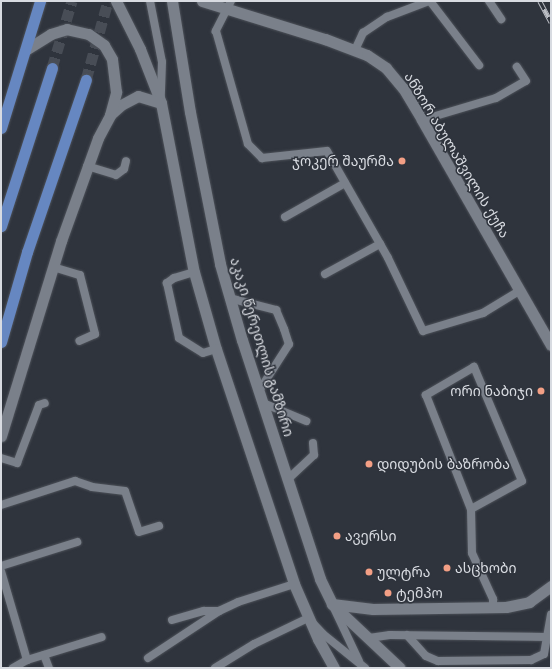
<!DOCTYPE html>
<meta charset="utf-8">
<style>
body{margin:0}
#map{position:relative;width:552px;height:669px;overflow:hidden;background:#2f343d;font-family:"Open Sans","Noto Sans Georgian",sans-serif}
div>[style]{position:absolute}
[style*='--x']{left:calc(var(--x)*1px);top:calc(var(--y)*1px);width:calc(var(--w)*1px);rotate:calc(var(--a)*1deg)}
.primary-tunnel>*{height:11px;margin-top:-5.5px;transform-origin:0;background:repeating-linear-gradient(90deg,#484d56 0 11px,transparent 0 16.5px)}
.roads{filter:drop-shadow(0 0 1px #4d5159) drop-shadow(0 0 1px #4d5159)}
.service>*{height:8px;margin:-4px;padding:0 4px;transform-origin:4px;border-radius:4px;background:#7a808a}
.tertiary>*{height:11px;margin:-5.5px;padding:0 5.5px;transform-origin:5.5px;border-radius:5.5px;background:#7a808a}
.secondary>*{height:11px;margin:-5.5px;padding:0 5.5px;transform-origin:5.5px;border-radius:5.5px;background:#7a808a}
.primary>*{height:11px;margin:-5.5px;padding:0 5.5px;transform-origin:5.5px;border-radius:5.5px;background:#6687c1}
.rail>*{height:4.5px;margin-top:-2.25px;transform-origin:0;background:repeating-linear-gradient(90deg,#2f343d 0 9px,#bbbec5 0 18px);box-sizing:border-box;border-block:1px solid #bbbec5}
.dots>*{width:11px;height:11px;translate:-50% -50%;box-sizing:border-box;border:2px solid #2f343d;border-radius:50%}
span{translate:-50% -50%;white-space:nowrap;text-align:center;line-height:1.15;-webkit-text-stroke:3px #2f343d;paint-order:stroke}
.street-label{font-size:14px;color:#d8dbe1}
.poi-label{font-size:14px;color:#d8dbe1}
.right{translate:-100% -50%;text-align:right}
.left{translate:0 -50%;text-align:left}
.frame{position:absolute;inset:0;border:2px solid #d8dbe1;pointer-events:none}
</style>
<div id="map">
<div class="primary-tunnel">
<div style="--x:52;--y:68;--w:70;--a:-73.4"></div>
<div style="--x:86;--y:80;--w:82;--a:-74.4"></div>
</div>
<div class="roads">
<div class="service">
<div style="--x:150;--y:1;--w:62;--a:78.9"></div>
<div style="--x:162;--y:62;--w:37;--a:92"></div>
<div style="--x:231;--y:1;--w:34;--a:117"></div>
<div style="--x:216;--y:31;--w:117;--a:74.2"></div>
<div style="--x:248;--y:144;--w:20;--a:45"></div>
<div style="--x:262;--y:158;--w:65;--a:-6.1"></div>
<div style="--x:327;--y:151;--w:123;--a:60.3"></div>
<div style="--x:388;--y:258;--w:81;--a:64.4"></div>
<div style="--x:423;--y:331;--w:63;--a:-16.7"></div>
<div style="--x:483;--y:313;--w:42;--a:-31.4"></div>
<div style="--x:430;--y:1;--w:81;--a:52.6"></div>
<div style="--x:489;--y:1;--w:22;--a:56"></div>
<div style="--x:355;--y:50;--w:19;--a:-65"></div>
<div style="--x:363;--y:33;--w:29;--a:-34"></div>
<div style="--x:387;--y:17;--w:45;--a:-20.9"></div>
<div style="--x:422;--y:120;--w:77;--a:-16.6"></div>
<div style="--x:496;--y:98;--w:34;--a:-30"></div>
<div style="--x:526;--y:81;--w:17;--a:-123"></div>
<div style="--x:87;--y:166;--w:30;--a:17"></div>
<div style="--x:116;--y:175;--w:10;--a:-37"></div>
<div style="--x:124;--y:169;--w:8;--a:-76"></div>
<div style="--x:285;--y:217;--w:69;--a:-29.5"></div>
<div style="--x:53;--y:267;--w:28;--a:17"></div>
<div style="--x:80;--y:275;--w:61;--a:75.7"></div>
<div style="--x:95;--y:334;--w:17;--a:156"></div>
<div style="--x:194;--y:272;--w:21;--a:163"></div>
<div style="--x:174;--y:278;--w:9;--a:144"></div>
<div style="--x:167;--y:283;--w:56;--a:77.7"></div>
<div style="--x:179;--y:338;--w:28;--a:32"></div>
<div style="--x:203;--y:353;--w:14;--a:-17"></div>
<div style="--x:325;--y:274;--w:63;--a:-28.6"></div>
<div style="--x:229;--y:298;--w:49;--a:14.3"></div>
<div style="--x:276;--y:310;--w:21;--a:67"></div>
<div style="--x:284;--y:329;--w:16;--a:72"></div>
<div style="--x:289;--y:344;--w:56;--a:122.6"></div>
<div style="--x:263;--y:403;--w:47;--a:22.7"></div>
<div style="--x:1;--y:458;--w:17;--a:17"></div>
<div style="--x:17;--y:463;--w:62;--a:-69.2"></div>
<div style="--x:39;--y:405;--w:6;--a:-18"></div>
<div style="--x:287;--y:480;--w:37;--a:-43"></div>
<div style="--x:314;--y:455;--w:12;--a:-95"></div>
<div style="--x:1;--y:505;--w:78;--a:-18"></div>
<div style="--x:75;--y:481;--w:18;--a:19"></div>
<div style="--x:92;--y:487;--w:33;--a:7"></div>
<div style="--x:125;--y:491;--w:43;--a:71.1"></div>
<div style="--x:139;--y:532;--w:21;--a:-17"></div>
<div style="--x:471;--y:509;--w:58;--a:-28.8"></div>
<div style="--x:522;--y:481;--w:124;--a:-112.8"></div>
<div style="--x:474;--y:367;--w:56;--a:149.7"></div>
<div style="--x:426;--y:395;--w:123;--a:68.5"></div>
<div style="--x:471;--y:509;--w:44;--a:88.7"></div>
<div style="--x:472;--y:553;--w:51;--a:65.5"></div>
<div style="--x:493;--y:599;--w:8;--a:90"></div>
<div style="--x:1;--y:566;--w:80;--a:-17.5"></div>
<div style="--x:1;--y:571;--w:93;--a:73.7"></div>
<div style="--x:333;--y:606;--w:61;--a:64.7"></div>
<div style="--x:172;--y:620;--w:33;--a:-16"></div>
<div style="--x:204;--y:611;--w:15;--a:0"></div>
<div style="--x:407;--y:635;--w:28;--a:48"></div>
<div style="--x:426;--y:656;--w:13;--a:23"></div>
<div style="--x:438;--y:661;--w:93;--a:-0.6"></div>
<div style="--x:531;--y:660;--w:14;--a:-25"></div>
<div style="--x:544;--y:654;--w:40;--a:-80"></div>
<div style="--x:369;--y:638;--w:21;--a:-8"></div>
<div style="--x:390;--y:635;--w:157;--a:0.7"></div>
<div style="--x:44;--y:655;--w:14;--a:69"></div>
<div style="--x:148;--y:658;--w:85;--a:-33.5"></div>
<div style="--x:219;--y:611;--w:21;--a:-25"></div>
<div style="--x:238;--y:602;--w:59;--a:-17.8"></div>
<div style="--x:13;--y:668;--w:16;--a:-30"></div>
<div style="--x:27;--y:660;--w:78;--a:-17"></div>
<div style="--x:215;--y:668;--w:46;--a:-31.6"></div>
<div style="--x:254;--y:644;--w:60;--a:-25.7"></div>
<div style="--x:308;--y:618;--w:22;--a:47"></div>
<div style="--x:323;--y:634;--w:54;--a:39"></div>
</div>
<div class="tertiary">
<div style="--x:202;--y:1;--w:129;--a:17.2"></div>
<div style="--x:325;--y:39;--w:45;--a:20.9"></div>
<div style="--x:367;--y:55;--w:23;--a:34"></div>
<div style="--x:386;--y:68;--w:26;--a:50"></div>
<div style="--x:403;--y:88;--w:37;--a:59"></div>
<div style="--x:422;--y:120;--w:259;--a:60.2"></div>
<div style="--x:332;--y:604;--w:41;--a:7"></div>
<div style="--x:373;--y:609;--w:133;--a:-0.9"></div>
<div style="--x:506;--y:607;--w:24;--a:-12"></div>
<div style="--x:529;--y:602;--w:27;--a:-36"></div>
</div>
<div class="secondary">
<div style="--x:116;--y:1;--w:54;--a:63.4"></div>
<div style="--x:140;--y:49;--w:58;--a:68.7"></div>
<div style="--x:161;--y:103;--w:172;--a:79"></div>
<div style="--x:194;--y:272;--w:80;--a:74.1"></div>
<div style="--x:216;--y:349;--w:248;--a:71.6"></div>
<div style="--x:294;--y:584;--w:60;--a:66.4"></div>
<div style="--x:318;--y:639;--w:33;--a:61"></div>
<div style="--x:172;--y:1;--w:112;--a:80.8"></div>
<div style="--x:190;--y:112;--w:155;--a:78.8"></div>
<div style="--x:220;--y:264;--w:79;--a:73.9"></div>
<div style="--x:242;--y:340;--w:251;--a:71.9"></div>
<div style="--x:320;--y:579;--w:28;--a:64"></div>
<div style="--x:332;--y:604;--w:93;--a:43.3"></div>
<div style="--x:110;--y:115;--w:15;--a:-42"></div>
<div style="--x:121;--y:105;--w:19;--a:-28"></div>
<div style="--x:138;--y:96;--w:24;--a:17"></div>
<div style="--x:1;--y:436;--w:204;--a:-72.9"></div>
<div style="--x:61;--y:241;--w:109;--a:-70.2"></div>
<div style="--x:98;--y:138;--w:26;--a:-62"></div>
<div style="--x:110;--y:115;--w:24;--a:-75"></div>
<div style="--x:116;--y:92;--w:33;--a:-97"></div>
<div style="--x:112;--y:59;--w:16;--a:-120"></div>
<div style="--x:104;--y:45;--w:19;--a:-145"></div>
<div style="--x:88;--y:34;--w:22;--a:-167"></div>
<div style="--x:67;--y:29;--w:17;--a:163"></div>
<div style="--x:51;--y:34;--w:28;--a:148"></div>
</div>
<div class="primary">
<div style="--x:1;--y:128;--w:133;--a:-72.9"></div>
<div style="--x:1;--y:226;--w:166;--a:-72.1"></div>
<div style="--x:1;--y:342;--w:94;--a:-73.9"></div>
<div style="--x:27;--y:252;--w:182;--a:-71.1"></div>
</div>
</div>
<div class="rail">
<div style="--x:540;--y:1;--w:24;--a:62"></div>
</div>
<div class="dots">
<div style="left:402px;top:161px;background:#f39f85"></div>
<div style="left:541px;top:391px;background:#f39f85"></div>
<div style="left:369px;top:464px;background:#f39f85"></div>
<div style="left:337px;top:536px;background:#f39f85"></div>
<div style="left:447px;top:568px;background:#f39f85"></div>
<div style="left:369px;top:572px;background:#f39f85"></div>
<div style="left:388px;top:593px;background:#f39f85"></div>
</div>
<div class="street-label">
<span style="left:457px;top:155px;rotate:59deg">ანზორ აბულაშვილის ქუჩა</span>
<span style="left:262px;top:347px;rotate:73deg">აკაკი წერეთლის გამზირი</span>
</div>
<div class="poi-label">
<span class="right" style="left:394px;top:161px">ჯოკერ შაურმა</span>
<span class="right" style="left:533px;top:391px">ორი ნაბიჯი</span>
<span class="left" style="left:377px;top:464px">დიდუბის ბაზრობა</span>
<span class="left" style="left:345px;top:536px">ავერსი</span>
<span class="left" style="left:455px;top:568px">ასცხობი</span>
<span class="left" style="left:377px;top:572px">ულტრა</span>
<span class="left" style="left:396px;top:593px">ტემპო</span>
</div>
<div class="frame"></div>
</div>
